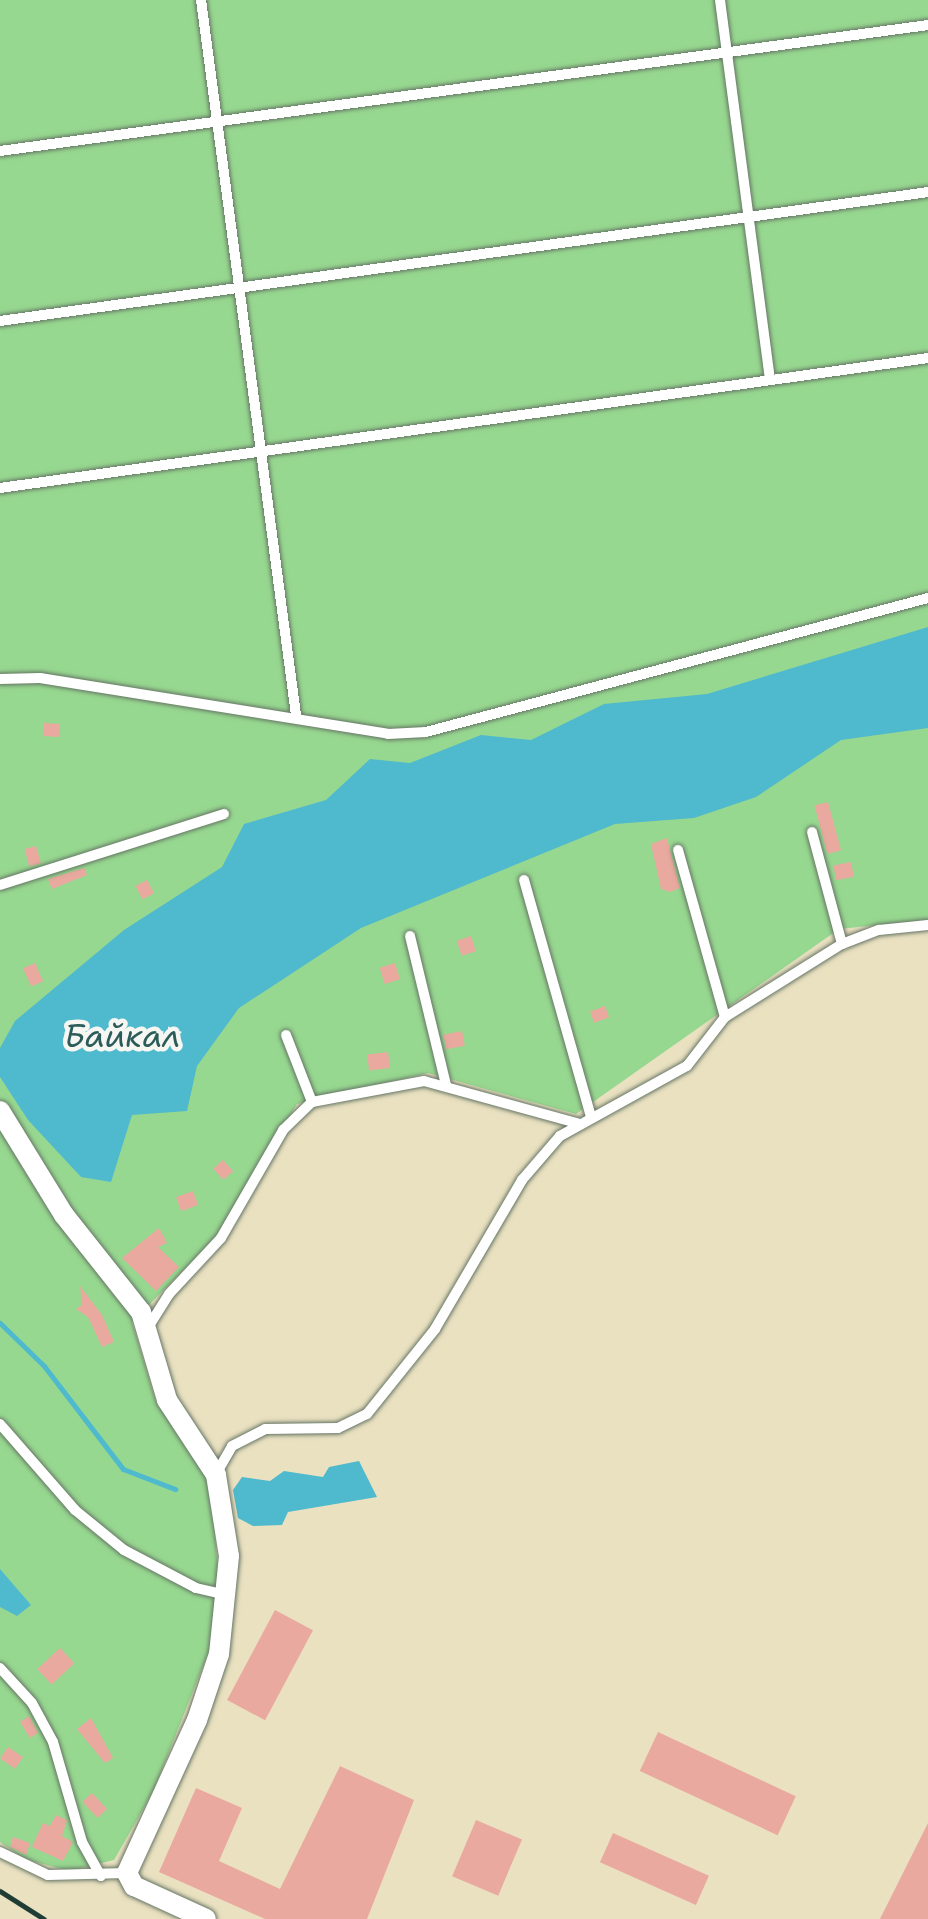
<!DOCTYPE html>
<meta charset="utf-8">
<style>
body{margin:0}
#map{position:relative;width:928px;height:1919px;overflow:hidden;background:#eae1c1;font-family:"Shantell Sans",sans-serif}
div>[style]{position:absolute}
[style*='--x']{left:calc(var(--x)*1px);top:calc(var(--y)*1px);width:calc(var(--w)*1px);rotate:calc(var(--a)*1deg)}
.green>*{inset:0;background:#97d890}
.water>*{inset:0;background:#4fb9cd}
.stream>*{height:5px;margin:-2.5px;padding:0 2.5px;transform-origin:2.5px;border-radius:2.5px;background:#4fb9cd}
.building>*{inset:0;background:#e9a99f;transform-origin:0 0}
.roads{filter:drop-shadow(0 0 2px #667665) drop-shadow(0 0 2px #667665)}
.service>*{height:10px;margin:-5px;padding:0 5px;transform-origin:5px;border-radius:5px;background:#fff}
.minor>*{height:20px;margin:-10px;padding:0 10px;transform-origin:10px;border-radius:10px;background:#fff}
.rail>*{height:5px;margin:-2.5px;padding:0 2.5px;transform-origin:2.5px;border-radius:2.5px;background:#1f3d34}
span{translate:-50% -50%;white-space:nowrap;text-align:center;line-height:1.15;-webkit-text-stroke:9px #f6f6f2;paint-order:stroke}
.water-label{font-size:32px;color:#2b5c5a;font-style:italic}
</style>
<div id="map">
<div class="green">
<div style="clip-path:polygon(0 0,928px 0,928px 920px,839px 929px,576px 1114px,428px 1073px,297px 1104px,220px 1233px,132px 1322px,156px 1402px,210px 1482px,219px 1581px,209px 1651px,153px 1792px,114px 1860px,69px 1871px,25px 1859px,0 1842px)"></div>
</div>
<div class="water">
<div style="clip-path:polygon(928px 627px,928px 728px,841px 740px,756px 797px,694px 818px,615px 824px,361px 928px,239px 1008px,197px 1066px,187px 1111px,132px 1115px,111px 1182px,81px 1177px,28px 1120px,0 1077px,0 1048px,15px 1021px,124px 930px,222px 867px,244px 824px,326px 800px,370px 759px,410px 763px,481px 735px,531px 740px,604px 704px,707px 694px)"></div>
<div style="clip-path:polygon(359px 1461px,377px 1497px,288px 1512px,282px 1525px,253px 1526px,238px 1518px,233px 1490px,242px 1477px,270px 1481px,284px 1471px,323px 1477px,329px 1467px)"></div>
<div style="clip-path:polygon(0 1569px,31px 1605px,17px 1616px,0 1607px)"></div>
</div>
<div class="stream">
<div style="--x:0;--y:1323;--w:62;--a:44.3"></div>
<div style="--x:44;--y:1366;--w:130;--a:52.5"></div>
<div style="--x:123;--y:1469;--w:56;--a:21"></div>
</div>
<div class="building">
<div style="left:44px;top:723px;width:16px;height:13px;rotate:4deg"></div>
<div style="left:828px;top:802px;width:50px;height:14px;rotate:75deg"></div>
<div style="clip-path:polygon(667px 838px,680px 888px,670px 892px,661px 889px,651px 844px)"></div>
<div style="left:36px;top:846px;width:18px;height:12px;rotate:74deg"></div>
<div style="left:851px;top:862px;width:15px;height:18px;rotate:79deg"></div>
<div style="clip-path:polygon(84px 868px,87px 875px,52px 889px,48px 879px)"></div>
<div style="left:147px;top:880px;width:15px;height:13px;rotate:62deg"></div>
<div style="left:471px;top:936px;width:16px;height:15px;rotate:72deg"></div>
<div style="left:35px;top:963px;width:20px;height:13px;rotate:66deg"></div>
<div style="left:395px;top:963px;width:17px;height:16px;rotate:73deg"></div>
<div style="left:605px;top:1006px;width:12px;height:16px;rotate:70deg"></div>
<div style="left:462px;top:1031px;width:15px;height:19px;rotate:79deg"></div>
<div style="left:388px;top:1052px;width:16px;height:21px;rotate:83deg"></div>
<div style="left:223px;top:1160px;width:15px;height:13px;rotate:48deg"></div>
<div style="left:193px;top:1191px;width:15px;height:18px;rotate:70deg"></div>
<div style="clip-path:polygon(159px 1228px,167px 1243px,158px 1247px,179px 1267px,156px 1291px,122px 1258px)"></div>
<div style="clip-path:polygon(80px 1286px,102px 1315px,114px 1342px,102px 1347px,88px 1317px,76px 1309px,82px 1305px)"></div>
<div style="left:275px;top:1610px;width:43px;height:102px;rotate:28deg"></div>
<div style="left:60px;top:1648px;width:21px;height:31px;rotate:47deg"></div>
<div style="clip-path:polygon(29px 1716px,38px 1733px,30px 1738px,20px 1722px)"></div>
<div style="clip-path:polygon(91px 1718px,113px 1758px,105px 1763px,77px 1729px)"></div>
<div style="left:658px;top:1732px;width:152px;height:43px;rotate:25deg"></div>
<div style="left:8px;top:1747px;width:18px;height:14px;rotate:34deg"></div>
<div style="clip-path:polygon(340px 1766px,414px 1800px,367px 1919px,265px 1919px,159px 1872px,196px 1788px,242px 1808px,219px 1861px,280px 1889px)"></div>
<div style="left:92px;top:1793px;width:22px;height:13px;rotate:47deg"></div>
<div style="clip-path:polygon(56px 1815px,67px 1820px,62px 1836px,73px 1842px,63px 1861px,32px 1847px,43px 1823px,50px 1826px)"></div>
<div style="left:476px;top:1820px;width:50px;height:61px;rotate:23deg"></div>
<div style="clip-path:polygon(928px 1823px,928px 1919px,880px 1919px)"></div>
<div style="left:613px;top:1833px;width:105px;height:32px;rotate:24deg"></div>
<div style="clip-path:polygon(13px 1837px,30px 1843px,26px 1855px,10px 1847px)"></div>
</div>
<div class="roads">
<div class="service">
<div style="--x:201;--y:0;--w:721;--a:82.43"></div>
<div style="--x:720;--y:0;--w:383;--a:82.5"></div>
<div style="--x:0;--y:151;--w:937;--a:-7.73"></div>
<div style="--x:0;--y:321;--w:937;--a:-7.91"></div>
<div style="--x:0;--y:488;--w:937;--a:-7.97"></div>
<div style="--x:0;--y:679;--w:40;--a:-1.4"></div>
<div style="--x:40;--y:678;--w:352;--a:9.1"></div>
<div style="--x:388;--y:734;--w:38;--a:-3"></div>
<div style="--x:426;--y:732;--w:520;--a:-14.95"></div>
<div style="--x:812;--y:832;--w:116;--a:75"></div>
<div style="--x:678;--y:850;--w:173;--a:74.3"></div>
<div style="--x:524;--y:880;--w:245;--a:74.2"></div>
<div style="--x:0;--y:885;--w:235;--a:-17.6"></div>
<div style="--x:410;--y:936;--w:153;--a:76.4"></div>
<div style="--x:286;--y:1035;--w:72;--a:68.8"></div>
<div style="--x:147;--y:1329;--w:41;--a:-57.8"></div>
<div style="--x:169;--y:1294;--w:76;--a:-47.1"></div>
<div style="--x:221;--y:1238;--w:125;--a:-60.1"></div>
<div style="--x:283;--y:1130;--w:40;--a:-44"></div>
<div style="--x:312;--y:1102;--w:114;--a:-10.6"></div>
<div style="--x:424;--y:1081;--w:162;--a:15.4"></div>
<div style="--x:0;--y:1424;--w:114;--a:48.9"></div>
<div style="--x:75;--y:1510;--w:63;--a:39.2"></div>
<div style="--x:124;--y:1550;--w:81;--a:27.8"></div>
<div style="--x:196;--y:1588;--w:32;--a:13"></div>
<div style="--x:216;--y:1474;--w:32;--a:-60"></div>
<div style="--x:232;--y:1446;--w:37;--a:-27"></div>
<div style="--x:265;--y:1429;--w:73;--a:-0.8"></div>
<div style="--x:338;--y:1428;--w:32;--a:-26"></div>
<div style="--x:367;--y:1414;--w:109;--a:-51.3"></div>
<div style="--x:435;--y:1329;--w:173;--a:-59.7"></div>
<div style="--x:522;--y:1180;--w:58;--a:-49.2"></div>
<div style="--x:560;--y:1136;--w:145;--a:-28.9"></div>
<div style="--x:687;--y:1066;--w:62;--a:-52.2"></div>
<div style="--x:725;--y:1017;--w:138;--a:-32"></div>
<div style="--x:842;--y:944;--w:40;--a:-21"></div>
<div style="--x:879;--y:930;--w:49;--a:-5.8"></div>
<div style="--x:0;--y:1668;--w:47;--a:47.6"></div>
<div style="--x:32;--y:1703;--w:44;--a:61.7"></div>
<div style="--x:53;--y:1742;--w:104;--a:73.8"></div>
<div style="--x:82;--y:1842;--w:39;--a:61"></div>
<div style="--x:0;--y:1852;--w:53;--a:25.6"></div>
<div style="--x:48;--y:1875;--w:78;--a:-1.5"></div>
</div>
<div class="minor">
<div style="--x:0;--y:1111;--w:122;--a:58.4"></div>
<div style="--x:64;--y:1215;--w:124;--a:51.6"></div>
<div style="--x:141;--y:1312;--w:92;--a:73.5"></div>
<div style="--x:167;--y:1400;--w:90;--a:56.8"></div>
<div style="--x:216;--y:1475;--w:82;--a:80.9"></div>
<div style="--x:229;--y:1556;--w:99;--a:95.8"></div>
<div style="--x:219;--y:1654;--w:70;--a:108.4"></div>
<div style="--x:197;--y:1720;--w:168;--a:114.6"></div>
<div style="--x:127;--y:1873;--w:15;--a:62"></div>
<div style="--x:134;--y:1886;--w:79;--a:24.6"></div>
</div>
</div>
<div class="rail">
<div style="--x:0;--y:1891;--w:52;--a:32.5"></div>
</div>
<div class="water-label">
<span style="left:122px;top:1036px">Байкал</span>
</div>
</div>
